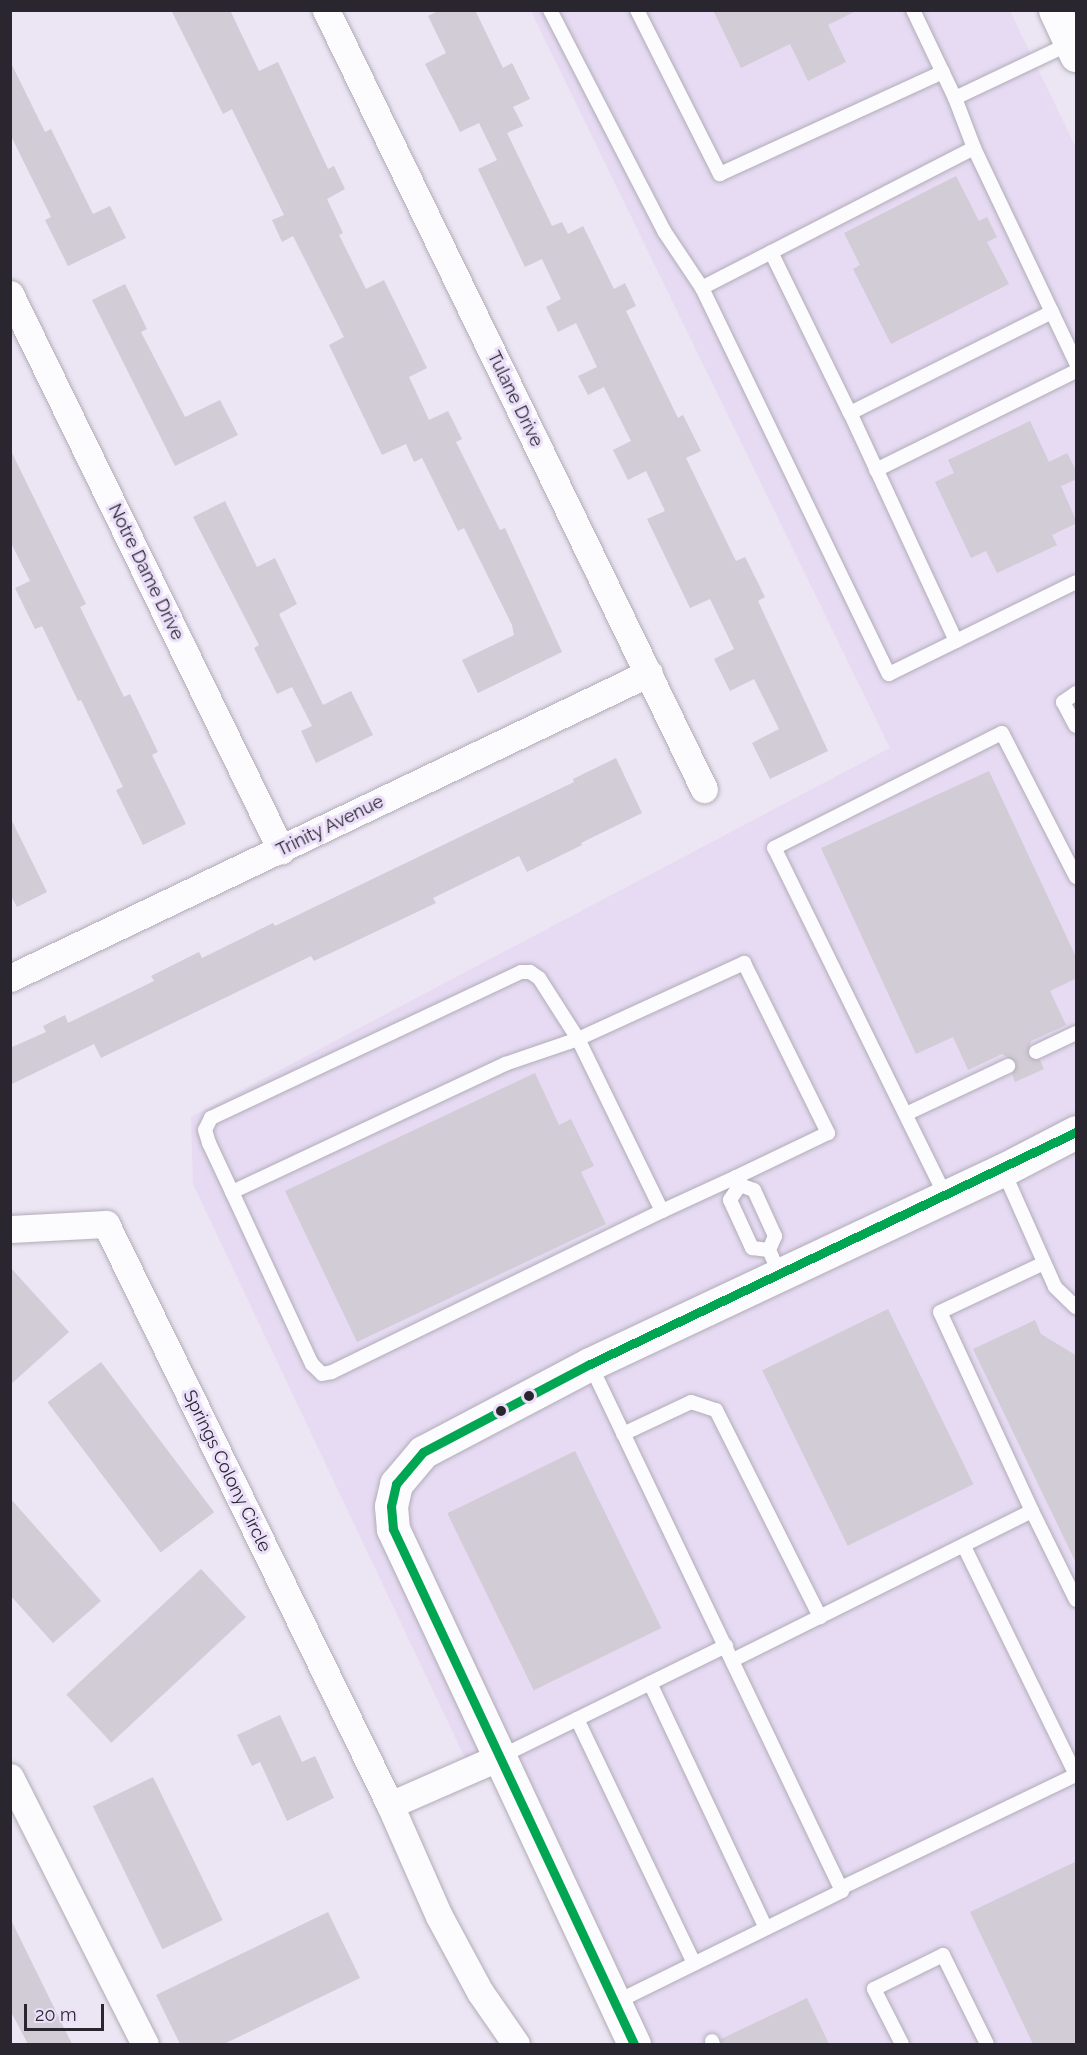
<!DOCTYPE html>
<style>
body{margin:0}
#map{position:relative;width:1087px;height:2055px;overflow:hidden;background:#ece5f3;font-family:Raleway,sans-serif}
div>[style]{position:absolute}
[style*='--x']{left:calc(var(--x)*1px);top:calc(var(--y)*1px);width:calc(var(--w)*1px);rotate:calc(var(--a)*1deg)}
.built>*{inset:0;background:#e6dbf3}
.building>*{inset:0;background:#d1ccd6;transform-origin:0 0}
.roads{filter:drop-shadow(0 0 2px #b1acb7) drop-shadow(0 0 2px #b1acb7)}
.service>*{height:14px;margin:-7px;padding:0 7px;transform-origin:7px;border-radius:7px;background:#fcfbfd}
.minor>*{height:27px;margin:-13.5px;padding:0 13.5px;transform-origin:13.5px;border-radius:13.5px;background:#fcfbfd}
.tertiary>*{height:33px;margin:-16.5px;padding:0 16.5px;transform-origin:16.5px;border-radius:16.5px;background:#fcfbfd}
.primary>*{height:33px;margin:-16.5px;padding:0 16.5px;transform-origin:16.5px;border-radius:16.5px;background:#fcfbfd}
.bus-1>*{height:9px;margin:-4.5px;padding:0 4.5px;transform-origin:4.5px;border-radius:4.5px;background:#00a651}
.dots>*{width:16px;height:16px;translate:-50% -50%;box-sizing:border-box;border:3px solid #ebdff9;border-radius:50%}
span{translate:-50% -50%;white-space:nowrap;text-align:center;line-height:1.15;-webkit-text-stroke:6px #ebdff9;paint-order:stroke}
.street-label{font-size:18px;color:#2a262f}
.frame{position:absolute;inset:0;border:12px solid #2a262f;pointer-events:none}
.scale{position:absolute;left:24px;top:2004px;width:80px;height:27px;box-sizing:border-box;border:3px solid #2a262f;border-top:0;padding-left:8px;font-size:18px;line-height:21px;white-space:nowrap;color:#2a262f;-webkit-text-stroke:4px #ebdff9;paint-order:stroke}
</style>
<div id="map">
<div class="built">
<div style="clip-path:polygon(531px 11px,1010px 11px,1076px 148px,1076px 1117px,413px 1442px,389px 1469px,384px 1469px,376px 1490px,480px 1751px,465px 1758px,193px 1184px,191px 1117px,890px 748px)"></div>
<div style="clip-path:polygon(1076px 1147px,1076px 2044px,651px 2044px,408px 1524px,410px 1488px,431px 1463px,596px 1376px)"></div>
</div>
<div class="building">
<div style="clip-path:polygon(171px 10px,230px 10px,259px 71px,278px 62px,328px 169px,334px 166px,345px 189px,327px 199px,343px 233px,339px 235px,366px 289px,384px 280px,427px 368px,409px 377px,429px 420px,448px 411px,462px 439px,456px 442px,500px 530px,505px 528px,562px 652px,478px 693px,462px 660px,514px 635px,512px 625px,464px 528px,458px 531px,422px 458px,414px 462px,406px 444px,382px 455px,329px 345px,344px 337px,293px 236px,282px 242px,272px 220px,284px 215px,232px 109px,223px 114px)"></div>
<div style="clip-path:polygon(440px 10px,475px 10px,503px 68px,512px 63px,530px 99px,513px 107px,523px 126px,507px 133px,552px 226px,562px 222px,568px 234px,583px 226px,614px 289px,625px 283px,636px 306px,626px 311px,678px 418px,683px 415px,701px 451px,686px 458px,736px 561px,745px 557px,765px 597px,758px 601px,828px 751px,770px 779px,752px 743px,779px 729px,754px 679px,730px 691px,714px 659px,734px 649px,710px 599px,690px 608px,647px 519px,665px 511px,646px 471px,628px 480px,613px 450px,631px 441px,604px 387px,588px 395px,578px 376px,597px 367px,576px 323px,558px 332px,546px 307px,561px 299px,542px 259px,525px 267px,478px 169px,497px 160px,479px 123px,460px 132px,425px 64px,446px 53px,428px 16px)"></div>
<div style="clip-path:polygon(713px 10px,858px 10px,828px 25px,846px 62px,808px 81px,790px 44px,741px 68px)"></div>
<div style="clip-path:polygon(10px 61px,45px 132px,51px 129px,93px 214px,110px 206px,126px 238px,68px 266px,45px 220px,51px 217px,10px 134px)"></div>
<div style="clip-path:polygon(956px 176px,979px 221px,987px 217px,997px 237px,987px 242px,1009px 284px,891px 344px,853px 269px,860px 265px,844px 233px)"></div>
<div style="clip-path:polygon(125px 284px,147px 329px,141px 332px,185px 417px,220px 400px,238px 435px,175px 466px,92px 300px)"></div>
<div style="clip-path:polygon(1030px 421px,1049px 462px,1067px 453px,1077px 472px,1077px 479px,1061px 486px,1077px 523px,1052px 535px,1057px 545px,997px 573px,986px 551px,971px 558px,935px 482px,954px 473px,948px 460px)"></div>
<div style="clip-path:polygon(10px 449px,86px 604px,80px 607px,124px 697px,130px 694px,158px 752px,152px 755px,186px 824px,143px 845px,116px 790px,123px 787px,81px 700px,78px 701px,42px 626px,35px 629px,15px 588px,30px 581px,10px 541px)"></div>
<div style="clip-path:polygon(225px 501px,257px 567px,275px 558px,297px 604px,279px 614px,323px 705px,351px 691px,373px 735px,316px 763px,301px 731px,312px 726px,292px 687px,277px 694px,254px 648px,259px 645px,193px 517px)"></div>
<div style="clip-path:polygon(616px 758px,642px 813px,581px 843px,582px 845px,527px 872px,519px 856px,433px 898px,436px 903px,396px 922px,314px 961px,311px 956px,101px 1058px,94px 1044px,10px 1085px,10px 1048px,46px 1032px,43px 1026px,65px 1015px,68px 1023px,154px 981px,151px 976px,199px 952px,202px 958px,273px 923px,275px 926px,574px 782px,573px 779px)"></div>
<div style="clip-path:polygon(989px 771px,1077px 959px,1077px 978px,1050px 991px,1066px 1025px,1031px 1041px,1028px 1055px,1040px 1060px,1044px 1069px,1015px 1082px,1012px 1074px,1016px 1063px,1002px 1054px,968px 1070px,953px 1037px,916px 1054px,821px 848px)"></div>
<div style="clip-path:polygon(10px 817px,47px 892px,17px 907px,10px 894px)"></div>
<div style="clip-path:polygon(535px 1073px,559px 1125px,571px 1119px,594px 1166px,581px 1172px,606px 1224px,357px 1342px,285px 1191px)"></div>
<div style="clip-path:polygon(10px 1267px,69px 1332px,10px 1385px)"></div>
<div style="left:888px;top:1309px;width:195px;height:140px;rotate:64deg"></div>
<div style="clip-path:polygon(1035px 1320px,1041px 1334px,1077px 1356px,1077px 1565px,973px 1349px)"></div>
<div style="left:101px;top:1362px;width:188px;height:67px;rotate:53deg"></div>
<div style="left:575px;top:1451px;width:197px;height:142px;rotate:64deg"></div>
<div style="clip-path:polygon(10px 1498px,101px 1601px,53px 1643px,10px 1595px)"></div>
<div style="left:201px;top:1569px;width:66px;height:184px;rotate:47deg"></div>
<div style="clip-path:polygon(280px 1715px,302px 1762px,315px 1756px,334px 1798px,287px 1821px,260px 1762px,252px 1766px,237px 1735px)"></div>
<div style="left:153px;top:1777px;width:159px;height:67px;rotate:64deg"></div>
<div style="clip-path:polygon(1077px 1861px,1077px 2044px,1033px 2044px,970px 1912px)"></div>
<div style="clip-path:polygon(328px 1912px,360px 1978px,224px 2044px,180px 2044px,156px 1995px)"></div>
<div style="clip-path:polygon(10px 1918px,72px 2044px,28px 2044px,10px 2010px)"></div>
<div style="clip-path:polygon(807px 1998px,829px 2044px,722px 2044px,721px 2039px)"></div>
</div>
<div class="roads">
<div class="service">
<div style="--x:550;--y:10;--w:249;--a:62.7"></div>
<div style="--x:664;--y:231;--w:69;--a:56.3"></div>
<div style="--x:637;--y:10;--w:184;--a:63.2"></div>
<div style="--x:720;--y:174;--w:245;--a:-24.6"></div>
<div style="--x:913;--y:10;--w:98;--a:64.5"></div>
<div style="--x:955;--y:98;--w:128;--a:-25.4"></div>
<div style="--x:955;--y:98;--w:53;--a:69.2"></div>
<div style="--x:974;--y:148;--w:306;--a:152.8"></div>
<div style="--x:702;--y:288;--w:429;--a:64.2"></div>
<div style="--x:889;--y:674;--w:208;--a:-26.2"></div>
<div style="--x:974;--y:148;--w:238;--a:64.6"></div>
<div style="--x:771;--y:252;--w:179;--a:63.9"></div>
<div style="--x:876;--y:470;--w:223;--a:-26.3"></div>
<div style="--x:956;--y:641;--w:251;--a:-114.9"></div>
<div style="--x:850;--y:413;--w:226;--a:-26.6"></div>
<div style="--x:1076;--y:693;--w:16;--a:145"></div>
<div style="--x:1063;--y:702;--w:27;--a:62"></div>
<div style="--x:1036;--y:1052;--w:44;--a:-25.4"></div>
<div style="--x:906;--y:1114;--w:113;--a:-25.2"></div>
<div style="--x:1003;--y:1170;--w:128;--a:66"></div>
<div style="--x:1055;--y:1287;--w:29;--a:44"></div>
<div style="--x:736;--y:1177;--w:81;--a:155.3"></div>
<div style="--x:662;--y:1211;--w:191;--a:-116"></div>
<div style="--x:578;--y:1039;--w:183;--a:-24.6"></div>
<div style="--x:744;--y:963;--w:190;--a:63.7"></div>
<div style="--x:828;--y:1133;--w:102;--a:154.4"></div>
<div style="--x:736;--y:1177;--w:9;--a:63"></div>
<div style="--x:740;--y:1185;--w:15;--a:20"></div>
<div style="--x:754;--y:1190;--w:51;--a:65.5"></div>
<div style="--x:775;--y:1236;--w:15;--a:113"></div>
<div style="--x:769;--y:1250;--w:27;--a:66"></div>
<div style="--x:740;--y:1185;--w:18;--a:124"></div>
<div style="--x:730;--y:1200;--w:53;--a:65.4"></div>
<div style="--x:752;--y:1248;--w:17;--a:7"></div>
<div style="--x:232;--y:1192;--w:302;--a:-25.1"></div>
<div style="--x:505;--y:1064;--w:77;--a:-18.9"></div>
<div style="--x:578;--y:1039;--w:72;--a:-122.6"></div>
<div style="--x:539;--y:978;--w:11;--a:-146"></div>
<div style="--x:530;--y:972;--w:9;--a:180"></div>
<div style="--x:521;--y:972;--w:343;--a:154.8"></div>
<div style="--x:211;--y:1118;--w:13;--a:117"></div>
<div style="--x:205;--y:1130;--w:14;--a:73"></div>
<div style="--x:209;--y:1143;--w:54;--a:64.9"></div>
<div style="--x:232;--y:1192;--w:190;--a:65.1"></div>
<div style="--x:312;--y:1364;--w:14;--a:45"></div>
<div style="--x:322;--y:1374;--w:10;--a:-11"></div>
<div style="--x:332;--y:1372;--w:367;--a:-26"></div>
<div style="--x:946;--y:1197;--w:389;--a:-116.2"></div>
<div style="--x:774;--y:848;--w:255;--a:-26.8"></div>
<div style="--x:1002;--y:733;--w:162;--a:62.8"></div>
<div style="--x:590;--y:1364;--w:584;--a:64.44"></div>
<div style="--x:842;--y:1891;--w:254;--a:153.8"></div>
<div style="--x:623;--y:1434;--w:75;--a:-25.2"></div>
<div style="--x:691;--y:1402;--w:26;--a:18"></div>
<div style="--x:716;--y:1410;--w:232;--a:63.3"></div>
<div style="--x:1032;--y:1511;--w:99;--a:63.7"></div>
<div style="--x:733;--y:1660;--w:334;--a:-26.5"></div>
<div style="--x:1032;--y:1511;--w:219;--a:-114.8"></div>
<div style="--x:940;--y:1312;--w:115;--a:-25.2"></div>
<div style="--x:650;--y:1683;--w:271;--a:64.7"></div>
<div style="--x:577;--y:1719;--w:271;--a:64.4"></div>
<div style="--x:500;--y:1757;--w:252;--a:-26.2"></div>
<div style="--x:841;--y:1888;--w:261;--a:-25.7"></div>
<div style="--x:1076;--y:1775;--w:255;--a:-116.1"></div>
<div style="--x:712;--y:2041;--w:3;--a:72"></div>
<div style="--x:902;--y:2044;--w:62;--a:-117"></div>
<div style="--x:874;--y:1989;--w:77;--a:-26.2"></div>
<div style="--x:943;--y:1955;--w:99;--a:63.7"></div>
</div>
<div class="minor">
<div style="--x:326;--y:10;--w:866;--a:64.12"></div>
<div style="--x:10;--y:294;--w:619;--a:64.01"></div>
<div style="--x:10;--y:978;--w:708;--a:-25.52"></div>
<div style="--x:10;--y:1229;--w:96;--a:-3"></div>
<div style="--x:106;--y:1224;--w:647;--a:63.95"></div>
<div style="--x:390;--y:1805;--w:121;--a:66.2"></div>
<div style="--x:439;--y:1916;--w:86;--a:61.7"></div>
<div style="--x:480;--y:1992;--w:63;--a:55.3"></div>
<div style="--x:10;--y:1777;--w:299;--a:63.2"></div>
<div style="--x:390;--y:1805;--w:120;--a:-23.6"></div>
</div>
<div class="tertiary">
<div style="--x:634;--y:2044;--w:569;--a:-115.08"></div>
<div style="--x:393;--y:1529;--w:23;--a:-95"></div>
<div style="--x:391;--y:1506;--w:23;--a:-77"></div>
<div style="--x:396;--y:1484;--w:42;--a:-49.8"></div>
<div style="--x:423;--y:1452;--w:189;--a:-27.8"></div>
<div style="--x:590;--y:1364;--w:456;--a:-25.2"></div>
<div style="--x:1003;--y:1170;--w:82;--a:-27.5"></div>
</div>
<div class="primary">
<div style="--x:1055;--y:10;--w:50;--a:65"></div>
</div>
</div>
<div class="bus-1">
<div style="--x:634;--y:2044;--w:569;--a:-115.08"></div>
<div style="--x:393;--y:1529;--w:23;--a:-95"></div>
<div style="--x:391;--y:1506;--w:23;--a:-77"></div>
<div style="--x:396;--y:1484;--w:42;--a:-49.8"></div>
<div style="--x:423;--y:1452;--w:189;--a:-27.8"></div>
<div style="--x:590;--y:1364;--w:539;--a:-25.52"></div>
</div>
<div class="dots">
<div style="left:529px;top:1396px;background:#2a262f"></div>
<div style="left:501px;top:1411px;background:#2a262f"></div>
</div>
<div class="street-label">
<span style="left:515px;top:399px;rotate:64deg">Tulane Drive</span>
<span style="left:146px;top:572px;rotate:64deg">Notre Dame Drive</span>
<span style="left:330px;top:826px;rotate:-26deg">Trinity Avenue</span>
<span style="left:227px;top:1471px;rotate:64deg">Springs Colony Circle</span>
</div>
<div class="frame"></div>
<div class="scale">20 m</div>
</div>
